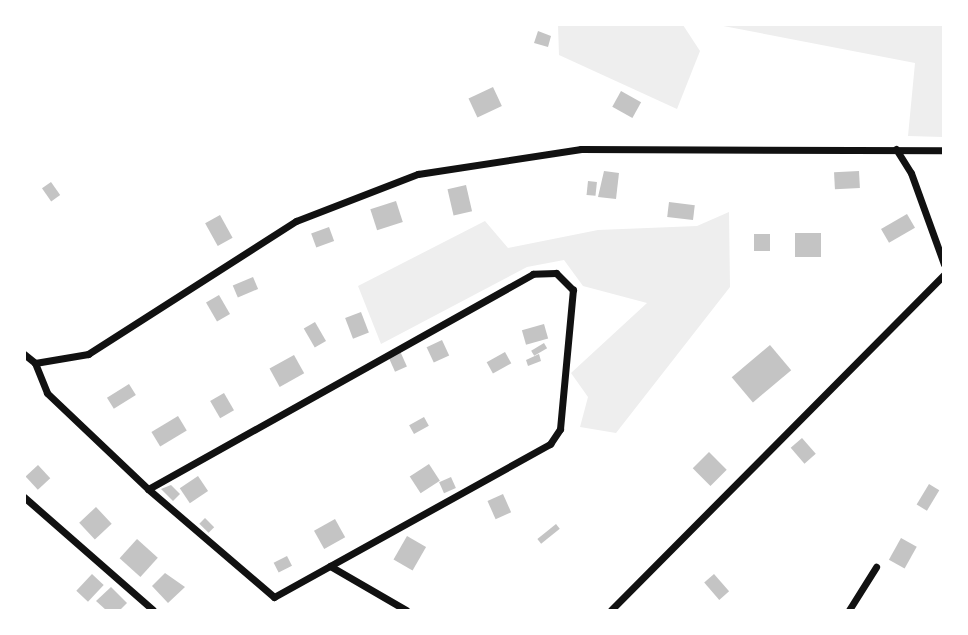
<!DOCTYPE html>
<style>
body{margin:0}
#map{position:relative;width:968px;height:635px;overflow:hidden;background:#fff;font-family:Cabin,sans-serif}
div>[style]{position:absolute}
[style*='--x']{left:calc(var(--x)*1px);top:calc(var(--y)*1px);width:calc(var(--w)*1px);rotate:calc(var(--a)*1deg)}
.green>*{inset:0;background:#eee}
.building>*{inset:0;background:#c4c4c4;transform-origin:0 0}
.minor>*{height:7px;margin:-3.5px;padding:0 3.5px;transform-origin:3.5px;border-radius:3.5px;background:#111}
span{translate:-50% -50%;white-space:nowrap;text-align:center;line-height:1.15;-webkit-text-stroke:5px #fff;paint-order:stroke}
.frame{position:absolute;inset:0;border:26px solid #fff;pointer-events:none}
</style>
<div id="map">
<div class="green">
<div style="clip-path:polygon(558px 25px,683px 25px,700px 51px,677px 109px,559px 55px)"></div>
<div style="clip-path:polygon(718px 25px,943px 25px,943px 137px,908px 136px,915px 63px)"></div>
<div style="clip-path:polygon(729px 212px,730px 287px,616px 433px,580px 427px,588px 397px,571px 373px,647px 303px,583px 286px,564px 260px,527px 267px,381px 344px,358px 286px,485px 221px,508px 248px,598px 230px,697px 226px)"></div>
</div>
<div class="building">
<div style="clip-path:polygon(538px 31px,551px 36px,548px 47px,534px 43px)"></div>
<div style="left:493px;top:87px;width:21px;height:27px;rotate:65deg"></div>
<div style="left:621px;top:91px;width:23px;height:18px;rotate:29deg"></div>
<div style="clip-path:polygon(604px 171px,619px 173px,616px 199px,598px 197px)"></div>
<div style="left:859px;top:171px;width:17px;height:25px;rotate:87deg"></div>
<div style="left:588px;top:181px;width:9px;height:14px;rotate:6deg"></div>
<div style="left:51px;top:182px;width:16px;height:11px;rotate:55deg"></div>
<div style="left:466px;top:185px;width:27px;height:19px;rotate:77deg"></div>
<div style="left:396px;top:201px;width:22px;height:27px;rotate:72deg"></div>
<div style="left:669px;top:202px;width:26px;height:15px;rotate:7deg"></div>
<div style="left:907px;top:214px;width:16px;height:30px;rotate:60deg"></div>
<div style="left:220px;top:215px;width:26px;height:17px;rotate:61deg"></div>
<div style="left:329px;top:227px;width:15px;height:19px;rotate:70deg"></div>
<div style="left:795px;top:233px;width:26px;height:24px"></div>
<div style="left:754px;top:234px;width:16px;height:17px"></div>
<div style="left:253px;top:277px;width:13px;height:22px;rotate:67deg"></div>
<div style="left:219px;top:295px;width:22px;height:15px;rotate:60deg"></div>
<div style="left:361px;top:312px;width:22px;height:17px;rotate:69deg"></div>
<div style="left:315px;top:322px;width:22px;height:13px;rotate:60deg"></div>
<div style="left:544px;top:324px;width:15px;height:23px;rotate:74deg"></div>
<div style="left:442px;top:340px;width:17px;height:17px;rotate:65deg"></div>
<div style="left:544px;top:343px;width:6px;height:15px;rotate:59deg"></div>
<div style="left:770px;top:345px;width:33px;height:50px;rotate:50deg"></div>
<div style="left:400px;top:351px;width:17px;height:13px;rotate:66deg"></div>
<div style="left:505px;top:352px;width:13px;height:21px;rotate:61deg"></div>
<div style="clip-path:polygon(539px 354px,541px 361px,528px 366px,526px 360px)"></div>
<div style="left:294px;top:355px;width:21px;height:28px;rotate:61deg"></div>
<div style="left:129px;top:384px;width:13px;height:26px;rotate:58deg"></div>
<div style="left:224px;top:393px;width:20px;height:16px;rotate:60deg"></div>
<div style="left:178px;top:416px;width:17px;height:31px;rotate:59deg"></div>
<div style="left:424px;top:417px;width:10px;height:17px;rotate:61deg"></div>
<div style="left:802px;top:438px;width:21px;height:15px;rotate:49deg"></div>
<div style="left:709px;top:452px;width:25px;height:23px;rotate:45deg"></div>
<div style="left:429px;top:464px;width:20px;height:23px;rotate:57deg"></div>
<div style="left:38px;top:465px;width:18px;height:17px;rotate:47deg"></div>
<div style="left:198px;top:476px;width:18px;height:22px;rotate:56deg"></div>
<div style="left:451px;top:477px;width:12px;height:13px;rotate:66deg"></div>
<div style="left:929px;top:484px;width:12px;height:24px;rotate:31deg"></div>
<div style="clip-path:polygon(171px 485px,180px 494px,173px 501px,161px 489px)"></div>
<div style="left:503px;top:494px;width:20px;height:17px;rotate:66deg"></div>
<div style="left:96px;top:507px;width:23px;height:23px;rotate:47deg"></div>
<div style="left:205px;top:518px;width:13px;height:8px;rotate:45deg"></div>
<div style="left:335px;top:519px;width:21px;height:24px;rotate:61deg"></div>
<div style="left:556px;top:524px;width:6px;height:24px;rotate:51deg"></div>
<div style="left:407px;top:536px;width:22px;height:27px;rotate:30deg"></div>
<div style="left:901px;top:538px;width:18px;height:25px;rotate:29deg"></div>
<div style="left:137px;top:539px;width:28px;height:26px;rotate:42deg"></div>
<div style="left:287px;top:556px;width:11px;height:15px;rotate:63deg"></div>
<div style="clip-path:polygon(165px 573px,185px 587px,168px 603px,152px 586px)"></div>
<div style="left:92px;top:574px;width:16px;height:23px;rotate:43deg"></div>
<div style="left:714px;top:574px;width:23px;height:13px;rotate:49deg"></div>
<div style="clip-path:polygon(111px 587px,127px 603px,120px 610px,106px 610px,96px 601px)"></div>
</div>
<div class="minor">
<div style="--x:896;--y:149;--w:28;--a:58"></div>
<div style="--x:911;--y:173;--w:97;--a:70.1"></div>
<div style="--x:24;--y:354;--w:14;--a:39"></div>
<div style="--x:35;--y:363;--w:54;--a:-9.6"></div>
<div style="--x:88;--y:354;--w:247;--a:-32.6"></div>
<div style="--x:296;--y:221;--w:131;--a:-21.1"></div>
<div style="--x:418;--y:174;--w:165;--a:-8.7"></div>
<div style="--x:581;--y:149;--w:363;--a:0.2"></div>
<div style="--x:35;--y:363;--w:32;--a:68"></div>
<div style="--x:47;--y:393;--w:139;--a:43.5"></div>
<div style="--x:148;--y:489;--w:166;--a:40.6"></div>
<div style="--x:274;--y:597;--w:316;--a:-29"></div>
<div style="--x:550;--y:444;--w:18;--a:-56"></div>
<div style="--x:560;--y:429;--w:140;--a:-84.7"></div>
<div style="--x:573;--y:290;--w:24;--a:-135"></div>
<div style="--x:556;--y:273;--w:23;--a:178"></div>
<div style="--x:533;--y:274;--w:441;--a:150.8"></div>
<div style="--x:24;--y:497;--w:171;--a:41.2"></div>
<div style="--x:330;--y:566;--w:88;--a:30.1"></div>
<div style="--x:611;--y:610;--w:472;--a:-45.2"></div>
<div style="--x:849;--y:610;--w:51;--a:-57.9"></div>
</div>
<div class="frame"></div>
</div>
